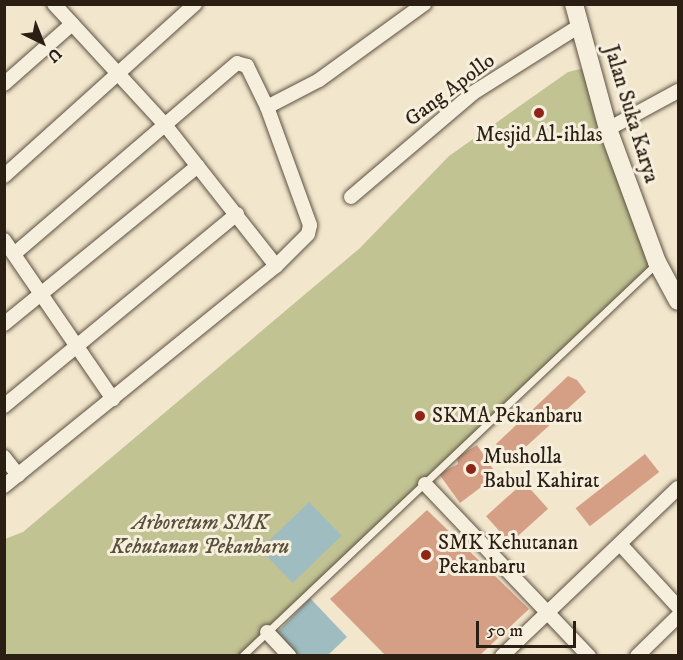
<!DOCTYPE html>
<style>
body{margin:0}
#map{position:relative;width:683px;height:660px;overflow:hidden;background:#f2e6cc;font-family:"IM FELL DW Pica",serif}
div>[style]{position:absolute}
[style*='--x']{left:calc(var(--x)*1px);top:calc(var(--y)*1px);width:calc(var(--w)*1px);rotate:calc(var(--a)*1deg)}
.green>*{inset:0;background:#c1c393}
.water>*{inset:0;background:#9fbdc1;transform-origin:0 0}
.building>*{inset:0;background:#d59f85;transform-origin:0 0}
.roads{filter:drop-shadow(0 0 2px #5d5142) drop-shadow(0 0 2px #5d5142)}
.lane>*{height:7px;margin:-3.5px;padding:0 3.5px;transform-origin:3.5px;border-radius:3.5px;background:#f7efde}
.street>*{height:14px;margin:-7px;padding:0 7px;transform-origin:7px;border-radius:7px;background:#f7efde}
.secondary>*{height:18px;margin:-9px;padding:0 9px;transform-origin:9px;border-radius:9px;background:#f7efde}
.dots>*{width:16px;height:16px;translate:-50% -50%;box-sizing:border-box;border:3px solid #f7efde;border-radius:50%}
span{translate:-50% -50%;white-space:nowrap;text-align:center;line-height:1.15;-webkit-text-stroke:6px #f7efde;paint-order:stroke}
.street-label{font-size:21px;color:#2b1f14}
.poi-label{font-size:21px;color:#2b1f14}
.left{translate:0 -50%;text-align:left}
.park-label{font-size:21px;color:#58503a;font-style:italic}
.frame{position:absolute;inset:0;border:6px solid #2b1f14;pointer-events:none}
.north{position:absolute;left:12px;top:12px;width:60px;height:60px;-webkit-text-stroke:4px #f7efde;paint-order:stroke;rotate:137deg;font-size:16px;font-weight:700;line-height:24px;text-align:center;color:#2b1f14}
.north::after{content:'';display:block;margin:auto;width:21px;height:27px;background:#2b1f14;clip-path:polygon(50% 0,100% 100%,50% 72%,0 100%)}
.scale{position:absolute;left:476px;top:621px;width:100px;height:27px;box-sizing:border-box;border:3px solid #2b1f14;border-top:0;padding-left:8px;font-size:18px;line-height:21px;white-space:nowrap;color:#2b1f14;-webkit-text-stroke:4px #f7efde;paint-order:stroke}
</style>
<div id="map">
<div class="green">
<div style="clip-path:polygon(592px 66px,657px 262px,242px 655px,9px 656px,5px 651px,5px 539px,23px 532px,360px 248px,449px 156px,568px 72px)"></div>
</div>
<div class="water">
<div style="left:309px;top:502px;width:47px;height:68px;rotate:46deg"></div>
<div style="clip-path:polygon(310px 598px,347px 637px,328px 655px,297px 656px,276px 634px)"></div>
</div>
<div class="building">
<div style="clip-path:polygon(568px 376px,577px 380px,586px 392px,508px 463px,496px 444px)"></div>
<div style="clip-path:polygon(477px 445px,497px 475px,460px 503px,439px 474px,458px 464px,457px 457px)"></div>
<div style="left:645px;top:454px;width:23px;height:88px;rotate:52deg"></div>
<div style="left:524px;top:482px;width:36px;height:51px;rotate:48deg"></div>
<div style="clip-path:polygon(427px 510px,529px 609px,479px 656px,386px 656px,330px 599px)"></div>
</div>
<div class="roads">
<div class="lane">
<div style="--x:242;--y:656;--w:570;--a:-43.44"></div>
</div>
<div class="street">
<div style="--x:54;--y:4;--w:166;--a:47.4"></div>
<div style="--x:166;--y:126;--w:178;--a:51.8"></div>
<div style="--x:4;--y:84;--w:91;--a:-41.4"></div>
<div style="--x:267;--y:107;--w:59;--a:-27.4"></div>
<div style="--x:319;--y:80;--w:130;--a:-35.9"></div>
<div style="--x:608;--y:129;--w:80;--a:-28.5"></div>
<div style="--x:4;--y:176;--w:257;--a:-42"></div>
<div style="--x:351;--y:197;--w:160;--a:-40.4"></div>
<div style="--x:473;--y:93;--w:128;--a:-32.2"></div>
<div style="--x:4;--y:240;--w:193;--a:55.6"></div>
<div style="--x:4;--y:324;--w:250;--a:-39.2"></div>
<div style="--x:4;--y:406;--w:302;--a:-39.5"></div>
<div style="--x:4;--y:457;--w:23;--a:52"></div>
<div style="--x:425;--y:484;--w:238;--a:46.4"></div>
<div style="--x:4;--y:486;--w:350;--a:-39"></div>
<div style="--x:276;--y:266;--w:45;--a:-45"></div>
<div style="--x:308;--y:234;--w:9;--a:-77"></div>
<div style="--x:310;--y:225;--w:126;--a:-110"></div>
<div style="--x:267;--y:107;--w:46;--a:-116"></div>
<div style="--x:247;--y:66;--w:10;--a:-163"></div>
<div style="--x:237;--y:63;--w:292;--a:139.4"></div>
<div style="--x:620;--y:544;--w:86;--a:47.4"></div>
<div style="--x:267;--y:632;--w:33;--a:47"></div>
<div style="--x:502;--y:656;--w:243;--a:-43.7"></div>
<div style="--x:637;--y:656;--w:57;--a:-44.3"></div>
</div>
<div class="secondary">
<div style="--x:574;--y:4;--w:130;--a:74.8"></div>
<div style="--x:608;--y:129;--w:142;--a:69.8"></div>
<div style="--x:657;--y:262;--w:44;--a:61.7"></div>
</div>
</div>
<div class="dots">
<div style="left:539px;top:113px;background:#8f2418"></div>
<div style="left:420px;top:416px;background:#8f2418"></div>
<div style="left:471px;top:469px;background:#8f2418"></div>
<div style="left:426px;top:555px;background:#8f2418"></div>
</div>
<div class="street-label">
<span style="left:450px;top:90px;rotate:-37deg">Gang Apollo</span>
<span style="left:631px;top:114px;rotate:73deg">Jalan Suka Karya</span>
</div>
<div class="poi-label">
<span style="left:539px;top:135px">Mesjid Al-ihlas</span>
<span class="left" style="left:432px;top:416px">SKMA Pekanbaru</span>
<span class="left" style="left:483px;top:469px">Musholla<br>Babul Kahirat</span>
<span class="left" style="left:438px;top:555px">SMK Kehutanan<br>Pekanbaru</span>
</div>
<div class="park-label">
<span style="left:200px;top:535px">Arboretum SMK<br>Kehutanan Pekanbaru</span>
</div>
<div class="frame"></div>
<div class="north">U</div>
<div class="scale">50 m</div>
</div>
